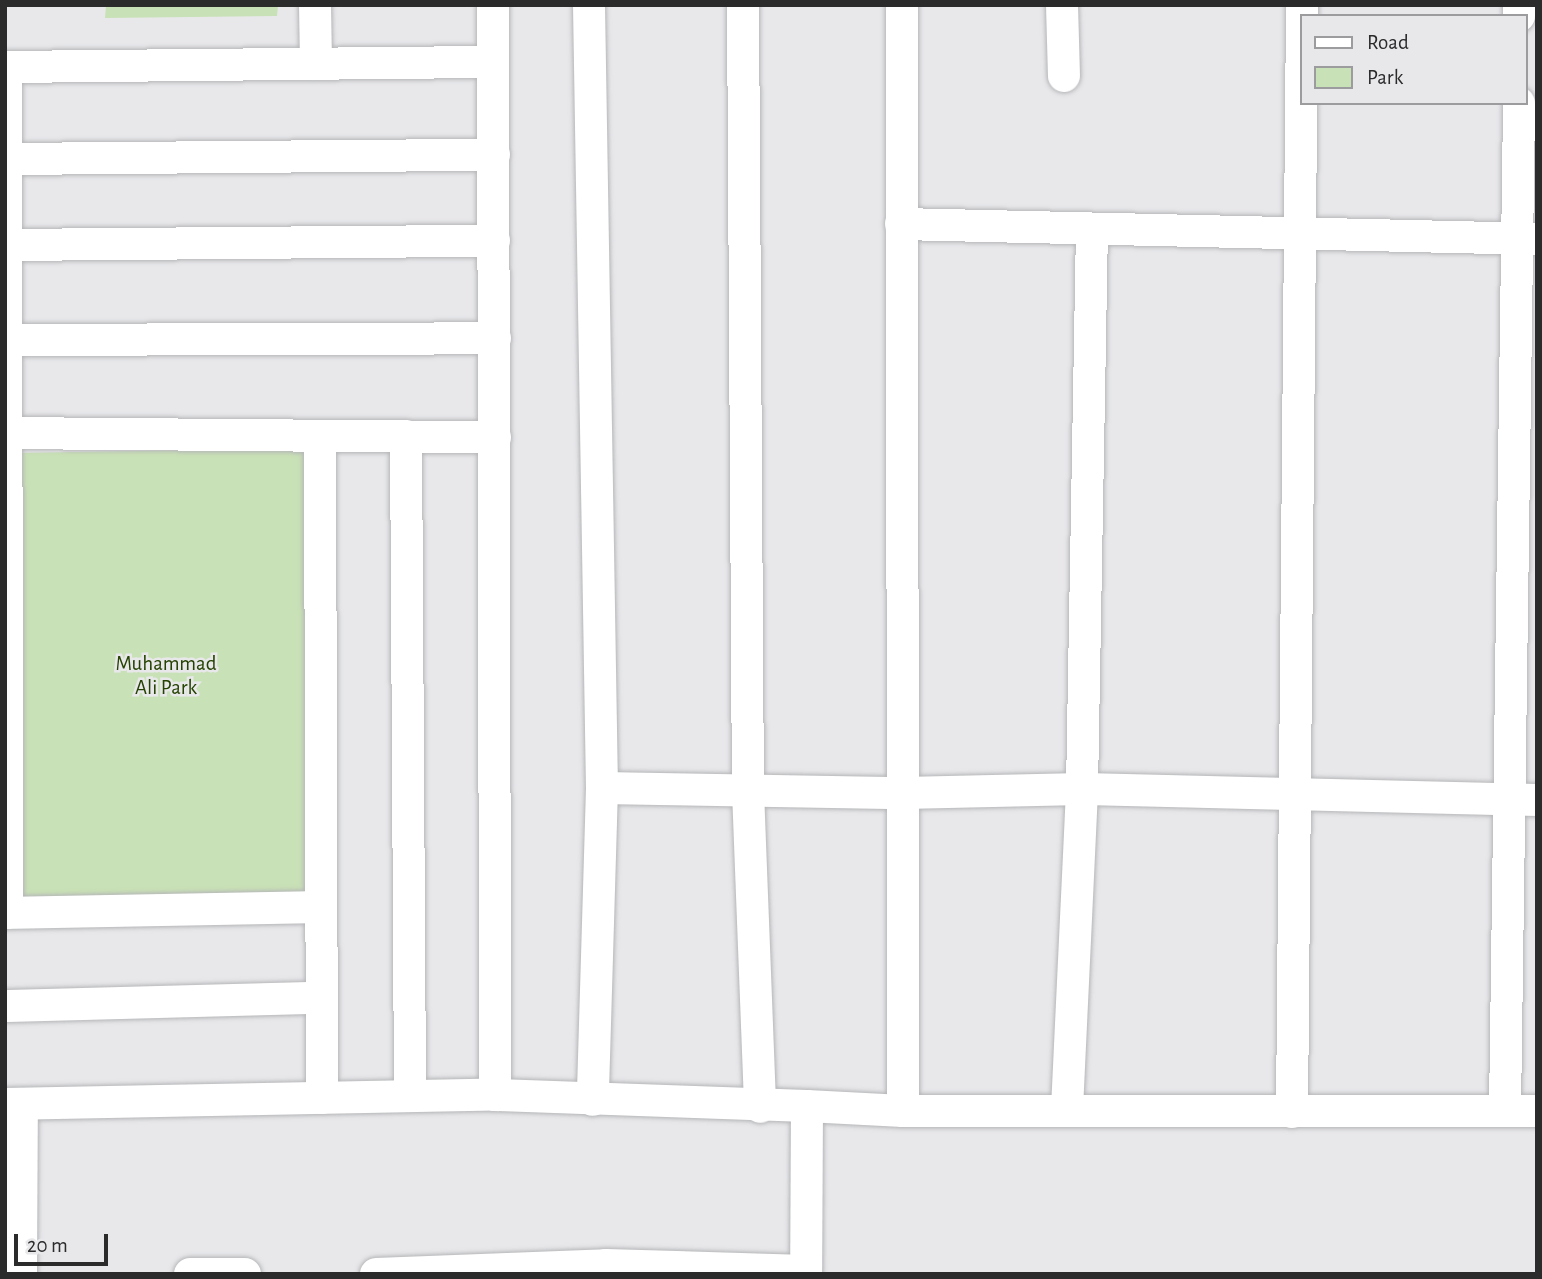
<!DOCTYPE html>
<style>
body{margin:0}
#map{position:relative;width:1542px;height:1279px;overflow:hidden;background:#e8e8eb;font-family:"Alegreya Sans",sans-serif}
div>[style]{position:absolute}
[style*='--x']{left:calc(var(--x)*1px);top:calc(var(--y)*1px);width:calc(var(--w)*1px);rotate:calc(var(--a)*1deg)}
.green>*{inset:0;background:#c9e1b6;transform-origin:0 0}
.roads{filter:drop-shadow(0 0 2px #b5b6b8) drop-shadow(0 0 2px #b5b6b8)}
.minor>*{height:32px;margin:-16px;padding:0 16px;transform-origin:16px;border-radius:16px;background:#fff}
span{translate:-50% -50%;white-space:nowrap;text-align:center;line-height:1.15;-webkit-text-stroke:5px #e8e8eb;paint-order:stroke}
.park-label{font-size:21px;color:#254200}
.frame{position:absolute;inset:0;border:7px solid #2b2b2c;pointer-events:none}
.legend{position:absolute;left:1300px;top:14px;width:228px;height:91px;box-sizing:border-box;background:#e8e8eb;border:2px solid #9c9c9f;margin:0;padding:9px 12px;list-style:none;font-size:21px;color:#2b2b2c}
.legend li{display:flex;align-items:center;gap:14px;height:35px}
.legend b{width:35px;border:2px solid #9c9c9f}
.scale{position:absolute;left:14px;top:1234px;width:94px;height:32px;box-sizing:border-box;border:4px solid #2b2b2c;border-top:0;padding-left:9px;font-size:21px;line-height:24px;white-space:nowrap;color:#2b2b2c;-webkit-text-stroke:5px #e8e8eb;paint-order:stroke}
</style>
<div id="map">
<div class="green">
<div style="clip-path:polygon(106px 5px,278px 5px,277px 16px,105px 18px)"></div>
<div style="left:307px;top:448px;width:450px;height:293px;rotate:89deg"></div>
</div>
<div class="roads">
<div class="minor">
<div style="--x:315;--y:5;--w:59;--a:89"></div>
<div style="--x:493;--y:5;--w:1090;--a:89.89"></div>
<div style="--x:589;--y:5;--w:783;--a:89.05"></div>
<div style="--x:602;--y:788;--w:312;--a:91.7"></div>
<div style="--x:743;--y:5;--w:786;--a:89.64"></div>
<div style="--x:748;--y:791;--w:316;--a:87.8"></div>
<div style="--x:902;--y:5;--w:1106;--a:89.95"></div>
<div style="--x:1062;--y:5;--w:71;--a:88.4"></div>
<div style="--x:1519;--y:5;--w:11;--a:90"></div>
<div style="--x:5;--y:67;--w:488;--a:-0.6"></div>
<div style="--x:6;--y:67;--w:846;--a:89.93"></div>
<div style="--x:6;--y:159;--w:488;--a:-0.5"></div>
<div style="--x:901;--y:224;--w:636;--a:1.35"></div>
<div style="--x:6;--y:245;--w:488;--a:-0.5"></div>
<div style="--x:6;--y:340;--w:489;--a:-0.2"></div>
<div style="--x:6;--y:433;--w:489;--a:0.5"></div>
<div style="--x:320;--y:436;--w:662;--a:89.83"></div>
<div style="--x:406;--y:436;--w:659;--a:89.65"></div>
<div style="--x:602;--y:788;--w:301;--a:1"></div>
<div style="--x:903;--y:793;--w:179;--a:-1.3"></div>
<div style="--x:1082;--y:789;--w:455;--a:1.4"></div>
<div style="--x:5;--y:913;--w:315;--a:-1.1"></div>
<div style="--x:5;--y:1006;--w:316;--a:-1.5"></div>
<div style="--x:5;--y:1104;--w:490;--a:-1.1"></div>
<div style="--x:495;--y:1095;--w:312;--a:2"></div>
<div style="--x:807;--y:1106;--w:168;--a:90.3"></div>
<div style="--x:807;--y:1106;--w:96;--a:3"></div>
<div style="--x:903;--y:1111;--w:634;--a:0"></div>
<div style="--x:1067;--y:1109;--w:320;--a:-87.3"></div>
<div style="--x:1082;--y:789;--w:560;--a:-88.98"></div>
<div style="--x:1505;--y:1110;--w:1007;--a:-89.2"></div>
<div style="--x:1292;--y:1112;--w:1107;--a:-89.48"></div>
<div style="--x:21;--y:1274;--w:169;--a:-89.7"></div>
<div style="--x:190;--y:1274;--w:55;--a:0"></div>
<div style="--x:376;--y:1274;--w:230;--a:-2.2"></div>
<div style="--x:606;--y:1265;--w:200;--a:1.7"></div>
</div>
</div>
<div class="park-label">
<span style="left:166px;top:676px">Muhammad<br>Ali Park</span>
</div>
<div class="frame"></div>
<ul class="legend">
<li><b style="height:9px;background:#fff"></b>Road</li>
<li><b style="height:19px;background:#c9e1b6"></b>Park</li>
</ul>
<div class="scale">20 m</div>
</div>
